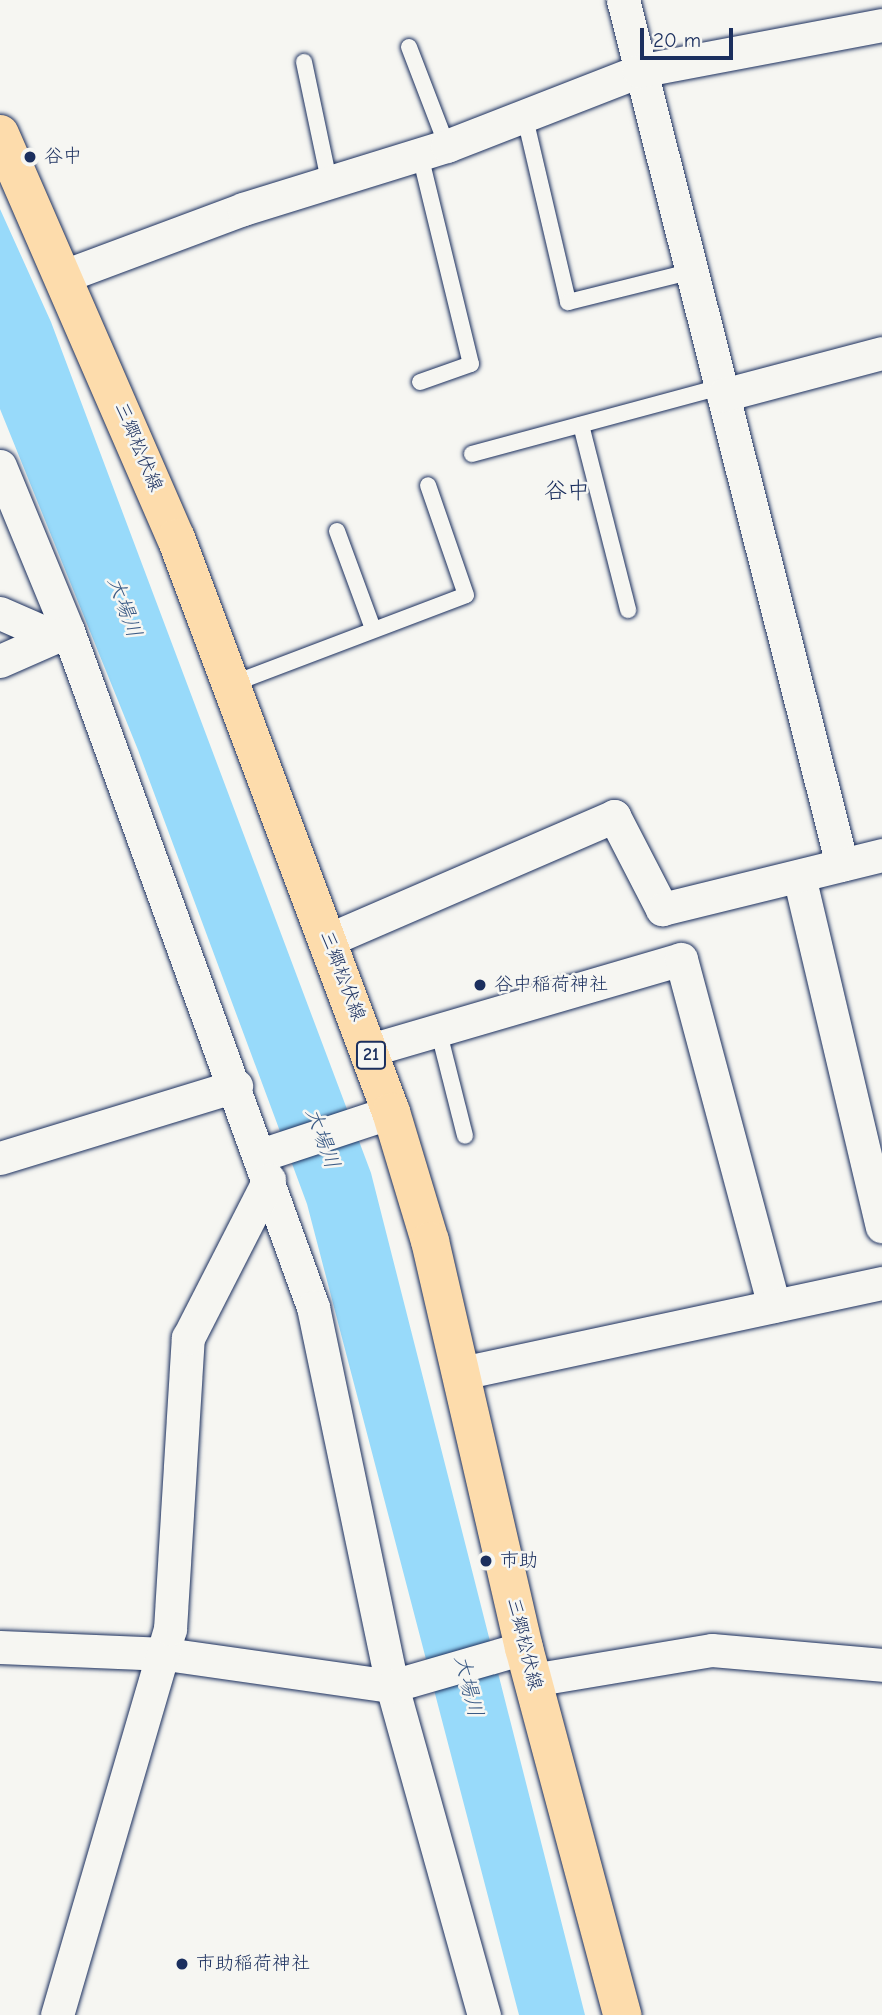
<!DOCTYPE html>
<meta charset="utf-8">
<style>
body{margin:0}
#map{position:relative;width:882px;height:2015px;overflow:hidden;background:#f6f6f2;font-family:"Comic Neue","Klee One",sans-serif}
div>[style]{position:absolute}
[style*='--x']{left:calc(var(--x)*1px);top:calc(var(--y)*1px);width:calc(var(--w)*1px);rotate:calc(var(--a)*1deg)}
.water>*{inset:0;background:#98dafa}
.roads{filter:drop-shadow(0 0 2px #1b2f5e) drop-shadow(0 0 2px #1b2f5e)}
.lane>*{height:16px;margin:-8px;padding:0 8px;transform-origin:8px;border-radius:8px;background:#f6f6f2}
.street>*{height:33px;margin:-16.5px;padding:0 16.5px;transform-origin:16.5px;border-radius:16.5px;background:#f6f6f2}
.primary>*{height:38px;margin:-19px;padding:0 19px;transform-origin:19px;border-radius:19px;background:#fddcac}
.dots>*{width:19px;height:19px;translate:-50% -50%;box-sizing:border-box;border:4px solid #f6f6f2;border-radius:50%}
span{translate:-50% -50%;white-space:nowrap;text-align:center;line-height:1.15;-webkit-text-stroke:5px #f6f6f2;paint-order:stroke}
.shield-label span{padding:2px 5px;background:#f6f6f2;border:2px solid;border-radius:5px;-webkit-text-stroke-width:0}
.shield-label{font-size:18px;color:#1b2f5e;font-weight:700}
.poi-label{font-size:19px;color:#1b2f5e}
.left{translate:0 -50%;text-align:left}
.street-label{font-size:19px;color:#1b2f5e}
.water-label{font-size:21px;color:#3a5a85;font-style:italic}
.quarter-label{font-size:23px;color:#1b2f5e}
.scale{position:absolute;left:640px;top:28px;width:93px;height:32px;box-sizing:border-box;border:4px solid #1b2f5e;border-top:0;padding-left:9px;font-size:21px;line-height:24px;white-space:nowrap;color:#1b2f5e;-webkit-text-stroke:5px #f6f6f2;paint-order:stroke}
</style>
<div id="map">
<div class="water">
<div style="clip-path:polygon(0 209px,51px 322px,371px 1173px,585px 2015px,519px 2015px,307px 1204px,138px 750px,0 409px)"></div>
</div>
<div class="roads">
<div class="lane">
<div style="--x:409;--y:47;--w:106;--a:69"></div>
<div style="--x:304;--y:62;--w:122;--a:78.1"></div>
<div style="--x:525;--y:118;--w:189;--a:76.8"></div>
<div style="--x:568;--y:302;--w:125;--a:-13.9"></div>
<div style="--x:420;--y:155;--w:215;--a:76.3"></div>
<div style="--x:471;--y:364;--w:54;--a:160.6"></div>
<div style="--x:581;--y:425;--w:191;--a:75.7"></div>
<div style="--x:472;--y:454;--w:258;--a:-15.1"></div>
<div style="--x:337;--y:531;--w:104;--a:69.8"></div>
<div style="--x:232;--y:684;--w:250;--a:-20.8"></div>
<div style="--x:466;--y:595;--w:116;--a:-109.1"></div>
<div style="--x:438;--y:1029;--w:110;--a:75.8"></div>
</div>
<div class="street">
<div style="--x:623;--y:0;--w:892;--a:75.79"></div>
<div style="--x:64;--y:276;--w:191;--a:-20.5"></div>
<div style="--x:243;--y:209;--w:214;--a:-17.2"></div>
<div style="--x:447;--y:146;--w:206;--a:-21.3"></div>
<div style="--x:639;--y:71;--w:247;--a:-10.7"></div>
<div style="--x:723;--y:395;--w:164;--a:-14.8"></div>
<div style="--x:0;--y:466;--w:178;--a:67.6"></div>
<div style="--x:68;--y:631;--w:719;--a:70.08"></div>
<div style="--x:313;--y:1307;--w:387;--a:78.2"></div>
<div style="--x:392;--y:1686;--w:342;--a:74.4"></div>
<div style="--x:0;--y:613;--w:60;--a:23.6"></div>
<div style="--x:0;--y:661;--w:74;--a:-23.8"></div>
<div style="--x:799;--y:876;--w:360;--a:76.7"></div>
<div style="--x:328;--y:940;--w:312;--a:-23.4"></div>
<div style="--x:614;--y:816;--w:105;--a:62.7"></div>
<div style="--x:662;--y:909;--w:227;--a:-13.8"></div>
<div style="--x:370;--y:1050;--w:324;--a:-16.3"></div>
<div style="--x:681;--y:959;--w:359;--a:75"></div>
<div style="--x:261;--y:1155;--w:137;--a:-18.3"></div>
<div style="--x:0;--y:1158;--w:247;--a:-17"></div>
<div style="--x:462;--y:1373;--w:430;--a:-12.1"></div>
<div style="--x:0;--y:1647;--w:166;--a:2.4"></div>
<div style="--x:166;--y:1654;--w:228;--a:8.1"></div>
<div style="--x:392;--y:1686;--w:137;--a:-16.1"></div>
<div style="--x:532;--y:1680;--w:182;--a:-9.5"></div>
<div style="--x:712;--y:1650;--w:171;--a:5"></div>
<div style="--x:57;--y:2015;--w:402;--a:-73.7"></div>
<div style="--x:170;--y:1629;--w:292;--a:-86.5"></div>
<div style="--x:188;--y:1338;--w:178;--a:-62.9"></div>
</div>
<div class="primary">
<div style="--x:0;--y:134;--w:441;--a:66.5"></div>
<div style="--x:176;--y:538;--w:613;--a:69.47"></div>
<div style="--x:391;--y:1112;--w:135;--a:73.2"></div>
<div style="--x:430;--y:1241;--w:418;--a:77"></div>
<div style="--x:524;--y:1648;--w:380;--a:75"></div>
</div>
</div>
<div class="dots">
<div style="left:30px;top:157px;background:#1b2f5e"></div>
<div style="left:480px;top:985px;background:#1b2f5e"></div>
<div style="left:486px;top:1561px;background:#1b2f5e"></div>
<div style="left:182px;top:1964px;background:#1b2f5e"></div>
</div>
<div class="shield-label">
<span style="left:371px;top:1055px">21</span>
</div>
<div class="poi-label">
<span class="left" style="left:44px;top:157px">谷中</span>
<span class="left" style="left:494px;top:985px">谷中稲荷神社</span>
<span class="left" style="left:500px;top:1561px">市助</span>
<span class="left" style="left:196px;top:1964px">市助稲荷神社</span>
</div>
<div class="street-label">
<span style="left:138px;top:447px;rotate:67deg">三郷松伏線</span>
<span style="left:342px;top:976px;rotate:69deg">三郷松伏線</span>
<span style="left:524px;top:1644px;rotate:76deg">三郷松伏線</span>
</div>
<div class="water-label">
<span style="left:125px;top:607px;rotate:70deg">大場川</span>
<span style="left:323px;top:1138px;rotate:70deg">大場川</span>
<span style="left:469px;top:1686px;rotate:76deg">大場川</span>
</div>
<div class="quarter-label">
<span style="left:567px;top:491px">谷中</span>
</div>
<div class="scale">20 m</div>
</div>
